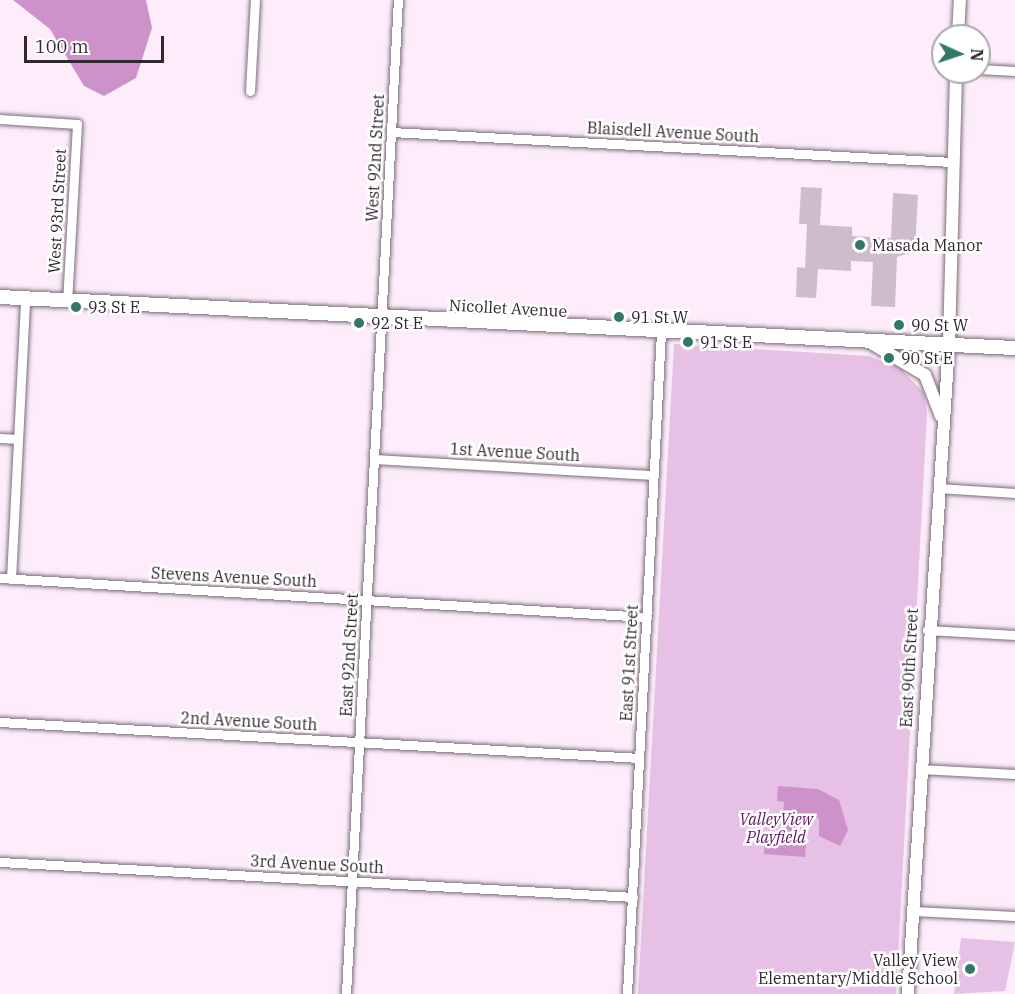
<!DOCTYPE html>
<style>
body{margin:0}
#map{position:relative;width:1015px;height:994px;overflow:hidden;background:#fdedfb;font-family:"IBM Plex Serif",serif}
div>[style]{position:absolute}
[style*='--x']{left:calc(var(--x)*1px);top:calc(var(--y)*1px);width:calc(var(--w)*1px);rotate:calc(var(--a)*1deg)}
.green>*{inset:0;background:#e7c0e5}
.water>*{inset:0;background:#ce92cb}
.building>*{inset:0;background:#cdbdcc}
.roads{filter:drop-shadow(0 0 2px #7b6d7a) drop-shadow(0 0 2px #7b6d7a)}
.minor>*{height:9px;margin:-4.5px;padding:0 4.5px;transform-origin:4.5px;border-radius:4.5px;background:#fff}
.tertiary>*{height:12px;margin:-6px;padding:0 6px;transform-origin:6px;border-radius:6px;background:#fff}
.secondary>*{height:14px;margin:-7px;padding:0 7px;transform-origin:7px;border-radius:7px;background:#fff}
.dots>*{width:16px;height:16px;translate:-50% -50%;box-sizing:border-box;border:3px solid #fff;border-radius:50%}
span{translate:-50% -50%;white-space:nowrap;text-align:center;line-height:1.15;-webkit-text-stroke:5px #fff;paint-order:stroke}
.street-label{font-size:16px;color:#2f292f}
.poi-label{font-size:16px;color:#2f292f}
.left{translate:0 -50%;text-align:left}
.right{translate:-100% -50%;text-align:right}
.park-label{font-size:16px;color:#5e165e;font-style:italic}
.north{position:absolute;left:931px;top:24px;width:60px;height:60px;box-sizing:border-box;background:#fff;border:2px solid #aca9ac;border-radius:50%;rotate:93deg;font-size:16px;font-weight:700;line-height:24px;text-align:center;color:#2f292f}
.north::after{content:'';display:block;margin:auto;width:21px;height:27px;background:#327668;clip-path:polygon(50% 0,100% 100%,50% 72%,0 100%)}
.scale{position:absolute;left:24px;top:36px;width:140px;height:27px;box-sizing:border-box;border:3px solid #2f292f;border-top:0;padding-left:8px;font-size:18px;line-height:21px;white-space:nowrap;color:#2f292f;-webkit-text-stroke:4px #fff;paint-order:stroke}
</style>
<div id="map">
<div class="green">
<div style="clip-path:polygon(674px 344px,869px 356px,900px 368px,924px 393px,927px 414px,896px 994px,638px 994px)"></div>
<div style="clip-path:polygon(961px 938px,1015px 942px,1005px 991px,954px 994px)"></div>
</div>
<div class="water">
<div style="clip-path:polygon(13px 0,146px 0,152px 28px,136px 78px,104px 96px,84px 86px,50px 29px)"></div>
<div style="clip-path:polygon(778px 786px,818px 789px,839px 800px,848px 830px,840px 846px,819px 836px,819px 818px,808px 817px,805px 857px,764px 854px,765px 837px,781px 837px,784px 802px,777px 801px)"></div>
</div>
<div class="building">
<div style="clip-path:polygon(801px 187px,822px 188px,820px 225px,852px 227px,852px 236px,891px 238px,893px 193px,918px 195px,915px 251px,897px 257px,895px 307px,871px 306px,873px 262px,851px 261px,851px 271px,818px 269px,816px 298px,796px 297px,797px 267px,805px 268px,807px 224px,799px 224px)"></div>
</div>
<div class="roads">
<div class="minor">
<div style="--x:979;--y:69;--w:36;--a:3"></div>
<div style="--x:250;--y:91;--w:91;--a:-86.9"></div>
<div style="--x:0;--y:119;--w:77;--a:3.7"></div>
<div style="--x:77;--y:124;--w:177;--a:93.2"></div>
<div style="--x:391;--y:132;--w:563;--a:3.06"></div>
<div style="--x:0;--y:438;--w:18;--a:3"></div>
<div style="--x:374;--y:459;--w:280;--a:3.3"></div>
<div style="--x:938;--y:488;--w:77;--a:3.7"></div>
<div style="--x:0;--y:578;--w:648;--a:3.45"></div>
<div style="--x:11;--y:579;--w:280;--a:-87.1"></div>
<div style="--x:927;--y:630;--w:88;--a:3.3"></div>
<div style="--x:0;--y:722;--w:640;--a:3.22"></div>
<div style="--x:920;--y:769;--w:95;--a:3"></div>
<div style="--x:0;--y:862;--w:634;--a:3.16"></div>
<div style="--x:913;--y:911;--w:102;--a:2.8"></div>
<div style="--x:346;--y:994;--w:995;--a:-87.01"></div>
<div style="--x:627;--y:994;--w:662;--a:-87.06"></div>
</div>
<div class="tertiary">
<div style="--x:958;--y:36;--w:36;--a:-87"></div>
<div style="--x:868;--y:341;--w:66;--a:30.8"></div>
<div style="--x:925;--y:375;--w:44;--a:68.7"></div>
<div style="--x:908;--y:994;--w:652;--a:-86.4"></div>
<div style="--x:949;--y:343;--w:271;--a:-88.5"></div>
</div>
<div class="secondary">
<div style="--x:0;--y:297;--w:1016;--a:2.88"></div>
</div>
</div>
<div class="dots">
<div style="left:860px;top:245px;background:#327668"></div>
<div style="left:76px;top:307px;background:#327668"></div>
<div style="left:619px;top:317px;background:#327668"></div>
<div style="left:359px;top:323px;background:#327668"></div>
<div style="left:899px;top:325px;background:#327668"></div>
<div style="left:688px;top:342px;background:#327668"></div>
<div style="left:889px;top:358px;background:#327668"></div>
<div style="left:970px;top:969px;background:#327668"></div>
</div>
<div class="street-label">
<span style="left:673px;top:132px;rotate:3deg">Blaisdell Avenue South</span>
<span style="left:375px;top:158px;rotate:-87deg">West 92nd Street</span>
<span style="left:57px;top:211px;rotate:-87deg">West 93rd Street</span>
<span style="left:508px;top:308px;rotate:3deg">Nicollet Avenue</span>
<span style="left:515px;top:452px;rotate:3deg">1st Avenue South</span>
<span style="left:234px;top:577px;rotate:3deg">Stevens Avenue South</span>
<span style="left:349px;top:655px;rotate:-87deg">East 92nd Street</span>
<span style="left:629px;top:663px;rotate:-87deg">East 91st Street</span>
<span style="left:909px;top:668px;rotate:-87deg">East 90th Street</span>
<span style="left:249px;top:721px;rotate:3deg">2nd Avenue South</span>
<span style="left:317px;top:864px;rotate:3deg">3rd Avenue South</span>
</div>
<div class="poi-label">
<span class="left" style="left:872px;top:245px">Masada Manor</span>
<span class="left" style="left:88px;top:307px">93 St E</span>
<span class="left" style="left:631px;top:317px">91 St W</span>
<span class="left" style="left:371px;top:323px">92 St E</span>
<span class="left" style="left:911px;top:325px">90 St W</span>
<span class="left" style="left:700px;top:342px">91 St E</span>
<span class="left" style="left:901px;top:358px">90 St E</span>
<span class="right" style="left:958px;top:969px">Valley View<br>Elementary/Middle School</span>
</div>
<div class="park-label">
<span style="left:776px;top:828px">ValleyView<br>Playfield</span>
</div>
<div class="north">N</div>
<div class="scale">100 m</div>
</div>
